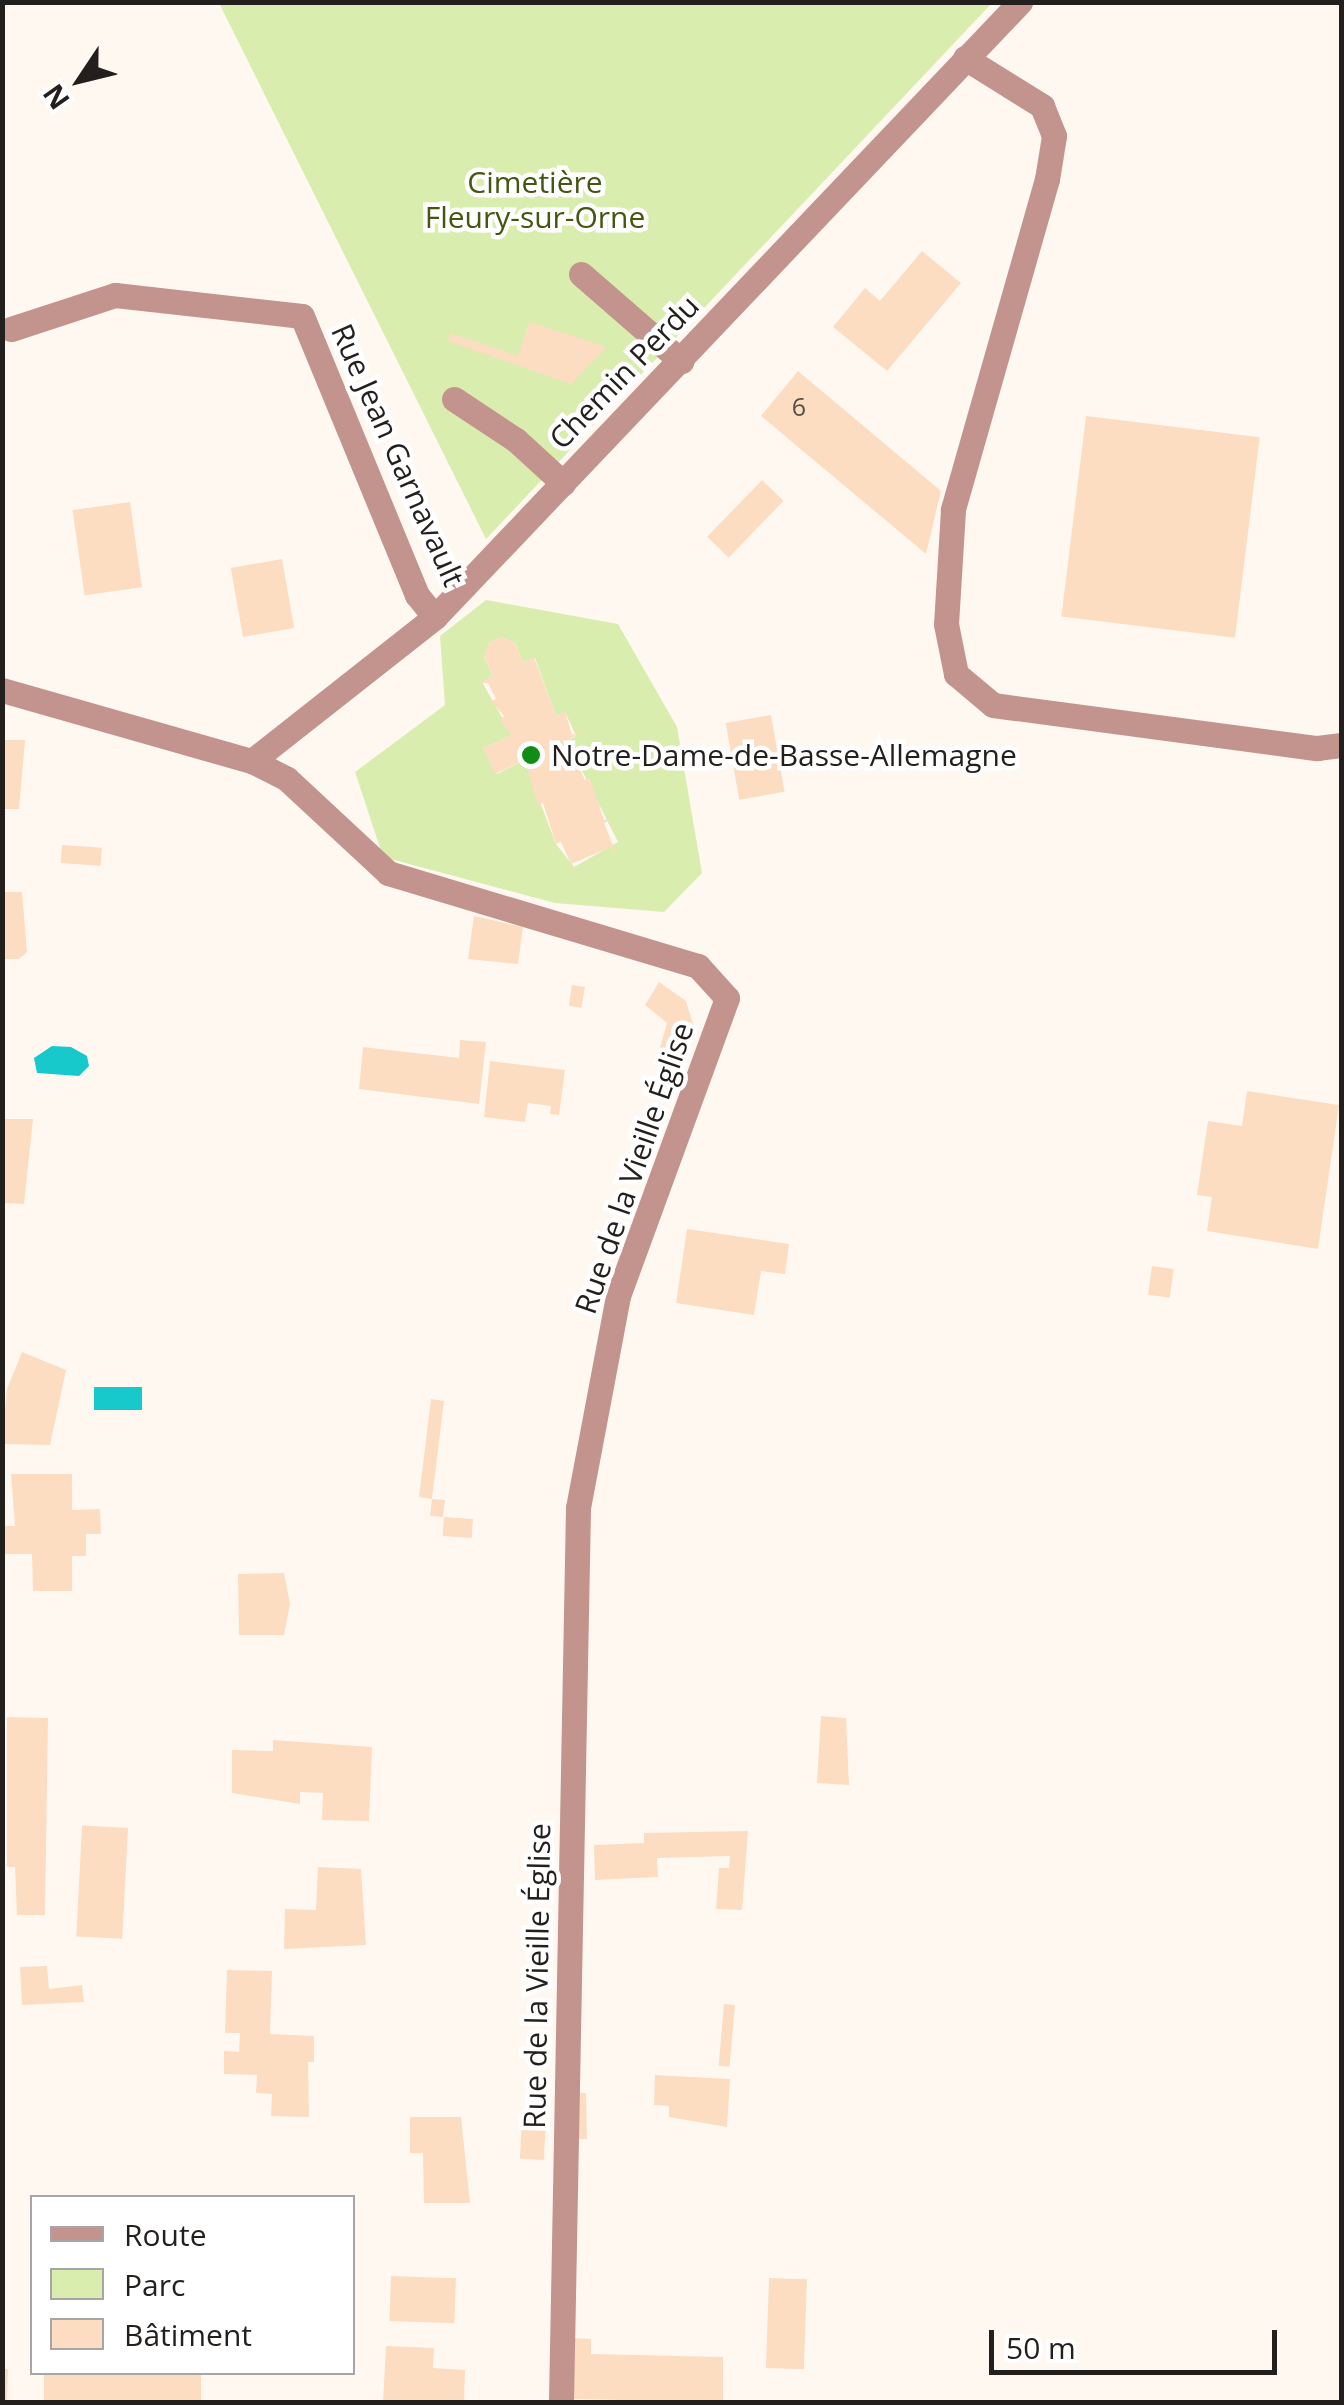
<!DOCTYPE html>
<meta charset="utf-8">
<style>
body{margin:0}
#map{position:relative;width:1344px;height:2405px;overflow:hidden;background:#fff8f1;font-family:"Open Sans",sans-serif}
div>[style]{position:absolute}
[style*='--x']{left:calc(var(--x)*1px);top:calc(var(--y)*1px);width:calc(var(--w)*1px);rotate:calc(var(--a)*1deg)}
.green>*{inset:0;background:#d9edaf}
.water>*{inset:0;background:#18c9cc;transform-origin:0 0}
.building>*{inset:0;background:#fcddc1;transform-origin:0 0}
.minor>*{height:25px;margin:-12.5px;padding:0 12.5px;transform-origin:12.5px;border-radius:12.5px;background:#c2948d}
.dots>*{width:28px;height:28px;translate:-50% -50%;box-sizing:border-box;border:5px solid #fff;border-radius:50%}
span{translate:-50% -50%;white-space:nowrap;text-align:center;line-height:1.15;-webkit-text-stroke:9px #fff;paint-order:stroke}
.number-label{font-size:25px;color:#584e46}
.number-label span{-webkit-text-stroke-width:0}
.park-label{font-size:30px;color:#445610}
.street-label{font-size:30px;color:#221f1d}
.poi-label{font-size:30px;color:#221f1d}
.left{translate:0 -50%;text-align:left}
.frame{position:absolute;inset:0;border:5px solid #221f1d;pointer-events:none}
.legend{position:absolute;left:30px;top:2195px;width:325px;height:180px;box-sizing:border-box;background:#fff;border:2px solid #a7a5a5;margin:0;padding:12px 18px;list-style:none;font-size:30px;color:#221f1d}
.legend li{display:flex;align-items:center;gap:20px;height:50px}
.legend b{width:50px;border:2px solid #a7a5a5}
.north{position:absolute;left:30px;top:30px;width:100px;height:100px;-webkit-text-stroke:8px #fff;paint-order:stroke;rotate:235deg;font-size:28px;font-weight:700;line-height:40px;text-align:center;color:#221f1d}
.north::after{content:'';display:block;margin:auto;width:35px;height:45px;background:#221f1d;clip-path:polygon(50% 0,100% 100%,50% 72%,0 100%)}
.scale{position:absolute;left:989px;top:2330px;width:288px;height:45px;box-sizing:border-box;border:5px solid #221f1d;border-top:0;padding-left:12px;font-size:30px;line-height:35px;white-space:nowrap;color:#221f1d;-webkit-text-stroke:8px #fff;paint-order:stroke}
</style>
<div id="map">
<div class="green">
<div style="clip-path:polygon(219px 3px,992px 3px,486px 539px)"></div>
<div style="clip-path:polygon(evenodd,486px 600px,618px 624px,677px 727px,702px 873px,664px 912px,555px 903px,383px 857px,355px 772px,445px 705px,440px 636px,486px 600px,502px 637px,515px 643px,523px 662px,535px 658px,556px 716px,565px 712px,576px 736px,567px 741px,618px 842px,574px 867px,556px 844px,524px 760px,497px 774px,483px 748px,512px 735px,482px 682px,493px 676px,484px 657px,489px 643px,502px 637px)"></div>
</div>
<div class="water">
<div style="clip-path:polygon(52px 1046px,71px 1047px,87px 1056px,89px 1066px,79px 1076px,37px 1073px,34px 1058px)"></div>
<div style="left:94px;top:1387px;width:48px;height:23px"></div>
</div>
<div class="building">
<div style="clip-path:polygon(922px 251px,961px 283px,887px 371px,833px 327px,865px 288px,880px 301px)"></div>
<div style="clip-path:polygon(529px 322px,607px 347px,571px 384px,448px 341px,450px 333px,518px 356px)"></div>
<div style="clip-path:polygon(798px 371px,941px 491px,926px 554px,761px 416px)"></div>
<div style="left:1086px;top:416px;width:175px;height:202px;rotate:7deg"></div>
<div style="left:762px;top:480px;width:30px;height:79px;rotate:44deg"></div>
<div style="left:130px;top:502px;width:86px;height:58px;rotate:82deg"></div>
<div style="left:282px;top:559px;width:70px;height:52px;rotate:80deg"></div>
<div style="clip-path:polygon(502px 637px,515px 643px,523px 662px,534px 657px,556px 716px,565px 711px,572px 735px,582px 731px,567px 741px,585px 780px,590px 778px,604px 820px,613px 819px,604px 823px,617px 855px,611px 847px,571px 864px,561px 842px,556px 844px,543px 803px,538px 805px,524px 760px,495px 774px,483px 748px,512px 735px,500px 721px,504px 716px,491px 701px,496px 699px,488px 683px,479px 683px,493px 676px,484px 656px,489px 643px)"></div>
<div style="left:771px;top:715px;width:78px;height:46px;rotate:80deg"></div>
<div style="clip-path:polygon(2px 740px,25px 740px,19px 809px,2px 809px)"></div>
<div style="left:62px;top:845px;width:40px;height:18px;rotate:4deg"></div>
<div style="clip-path:polygon(2px 892px,22px 892px,27px 952px,19px 959px,2px 959px)"></div>
<div style="clip-path:polygon(474px 916px,523px 927px,518px 964px,468px 959px)"></div>
<div style="clip-path:polygon(659px 982px,686px 1001px,694px 1027px,687px 1056px,660px 1048px,667px 1023px,645px 1005px)"></div>
<div style="left:572px;top:985px;width:13px;height:21px;rotate:9deg"></div>
<div style="clip-path:polygon(460px 1040px,486px 1042px,479px 1104px,359px 1089px,363px 1047px,459px 1058px)"></div>
<div style="clip-path:polygon(490px 1061px,565px 1070px,559px 1115px,550px 1114px,551px 1106px,528px 1103px,525px 1122px,484px 1117px)"></div>
<div style="clip-path:polygon(1247px 1091px,1339px 1105px,1318px 1249px,1207px 1231px,1212px 1197px,1197px 1195px,1208px 1121px,1242px 1126px)"></div>
<div style="clip-path:polygon(2px 1119px,33px 1119px,24px 1204px,2px 1203px)"></div>
<div style="clip-path:polygon(687px 1229px,789px 1244px,785px 1274px,761px 1271px,754px 1315px,676px 1303px)"></div>
<div style="left:1152px;top:1266px;width:22px;height:29px;rotate:8deg"></div>
<div style="clip-path:polygon(22px 1352px,66px 1370px,50px 1445px,2px 1444px,7px 1389px)"></div>
<div style="clip-path:polygon(431px 1399px,444px 1401px,432px 1499px,445px 1500px,443px 1517px,430px 1516px,432px 1499px,419px 1497px)"></div>
<div style="clip-path:polygon(11px 1474px,72px 1474px,72px 1510px,100px 1509px,101px 1534px,86px 1534px,86px 1556px,72px 1556px,72px 1591px,33px 1591px,32px 1554px,3px 1554px,3px 1526px,15px 1526px)"></div>
<div style="left:444px;top:1517px;width:29px;height:19px;rotate:4deg"></div>
<div style="clip-path:polygon(284px 1573px,290px 1604px,284px 1635px,239px 1635px,238px 1574px)"></div>
<div style="clip-path:polygon(821px 1716px,846px 1718px,849px 1785px,817px 1783px)"></div>
<div style="clip-path:polygon(7px 1717px,48px 1718px,45px 1915px,17px 1915px,15px 1867px,7px 1867px)"></div>
<div style="clip-path:polygon(273px 1740px,372px 1747px,369px 1821px,322px 1820px,323px 1793px,300px 1792px,300px 1804px,232px 1793px,232px 1750px,273px 1751px)"></div>
<div style="left:128px;top:1828px;width:111px;height:46px;rotate:93deg"></div>
<div style="clip-path:polygon(748px 1831px,742px 1910px,716px 1909px,719px 1868px,729px 1868px,730px 1856px,657px 1858px,658px 1877px,595px 1880px,594px 1845px,644px 1843px,644px 1833px)"></div>
<div style="clip-path:polygon(318px 1867px,361px 1869px,366px 1945px,284px 1949px,285px 1909px,316px 1910px)"></div>
<div style="clip-path:polygon(47px 1966px,49px 1989px,82px 1985px,84px 2002px,22px 2005px,20px 1967px)"></div>
<div style="clip-path:polygon(227px 1970px,272px 1971px,270px 2034px,314px 2036px,314px 2062px,308px 2062px,309px 2117px,271px 2116px,272px 2094px,256px 2093px,257px 2075px,224px 2074px,224px 2051px,239px 2052px,240px 2033px,225px 2033px)"></div>
<div style="left:724px;top:2004px;width:11px;height:62px;rotate:5deg"></div>
<div style="clip-path:polygon(655px 2075px,730px 2079px,727px 2127px,669px 2117px,669px 2106px,654px 2105px)"></div>
<div style="clip-path:polygon(574px 2093px,586px 2093px,587px 2139px,573px 2139px)"></div>
<div style="clip-path:polygon(410px 2117px,461px 2117px,470px 2203px,424px 2203px,423px 2153px,410px 2153px)"></div>
<div style="left:546px;top:2119px;width:41px;height:24px;rotate:93deg"></div>
<div style="left:391px;top:2276px;width:65px;height:45px;rotate:2deg"></div>
<div style="left:769px;top:2278px;width:38px;height:90px;rotate:2deg"></div>
<div style="clip-path:polygon(573px 2338px,591px 2339px,591px 2354px,723px 2357px,723px 2402px,572px 2399px)"></div>
<div style="clip-path:polygon(386px 2346px,434px 2348px,433px 2368px,465px 2370px,464px 2402px,383px 2402px)"></div>
<div style="clip-path:polygon(2px 2369px,8px 2369px,7px 2402px,2px 2402px)"></div>
<div style="left:44px;top:2372px;width:157px;height:30px"></div>
</div>
<div class="minor">
<div style="--x:965;--y:58;--w:91;--a:31.9"></div>
<div style="--x:1042;--y:106;--w:32;--a:68"></div>
<div style="--x:1054;--y:136;--w:44;--a:99.2"></div>
<div style="--x:1047;--y:179;--w:344;--a:105.9"></div>
<div style="--x:953;--y:510;--w:114;--a:93.5"></div>
<div style="--x:946;--y:624;--w:51;--a:78.7"></div>
<div style="--x:956;--y:674;--w:48;--a:40"></div>
<div style="--x:993;--y:705;--w:327;--a:7.6"></div>
<div style="--x:1317;--y:748;--w:25;--a:-7"></div>
<div style="--x:581;--y:274;--w:133;--a:41"></div>
<div style="--x:11;--y:329;--w:109;--a:-18.1"></div>
<div style="--x:115;--y:295;--w:188;--a:6.4"></div>
<div style="--x:302;--y:316;--w:302;--a:67.6"></div>
<div style="--x:417;--y:595;--w:28;--a:51"></div>
<div style="--x:454;--y:399;--w:74;--a:33.5"></div>
<div style="--x:516;--y:440;--w:64;--a:42.5"></div>
<div style="--x:2;--y:690;--w:260;--a:15.9"></div>
<div style="--x:252;--y:761;--w:39;--a:27"></div>
<div style="--x:287;--y:779;--w:138;--a:42.9"></div>
<div style="--x:388;--y:873;--w:324;--a:16.7"></div>
<div style="--x:698;--y:966;--w:43;--a:47.8"></div>
<div style="--x:727;--y:998;--w:317;--a:110.1"></div>
<div style="--x:618;--y:1296;--w:216;--a:100.7"></div>
<div style="--x:578;--y:1508;--w:894;--a:91.09"></div>
<div style="--x:252;--y:761;--w:233;--a:-38.2"></div>
<div style="--x:435;--y:617;--w:849;--a:-46.43"></div>
</div>
<div class="dots">
<div style="left:531px;top:755px;background:#138c15"></div>
</div>
<div class="number-label">
<span style="left:799px;top:406px">6</span>
</div>
<div class="park-label">
<span style="left:535px;top:199px">Cimetière<br>Fleury-sur-Orne</span>
</div>
<div class="street-label">
<span style="left:624px;top:372px;rotate:-46deg">Chemin Perdu</span>
<span style="left:398px;top:455px;rotate:66deg">Rue Jean Garnavault</span>
<span style="left:634px;top:1168px;rotate:-71deg">Rue de la Vieille Église</span>
<span style="left:537px;top:1976px;rotate:-89deg">Rue de la Vieille Église</span>
</div>
<div class="poi-label">
<span class="left" style="left:551px;top:755px">Notre-Dame-de-Basse-Allemagne</span>
</div>
<div class="frame"></div>
<ul class="legend">
<li><b style="height:12px;background:#c2948d"></b>Route</li>
<li><b style="height:28px;background:#d9edaf"></b>Parc</li>
<li><b style="height:28px;background:#fcddc1"></b>Bâtiment</li>
</ul>
<div class="north">N</div>
<div class="scale">50 m</div>
</div>
